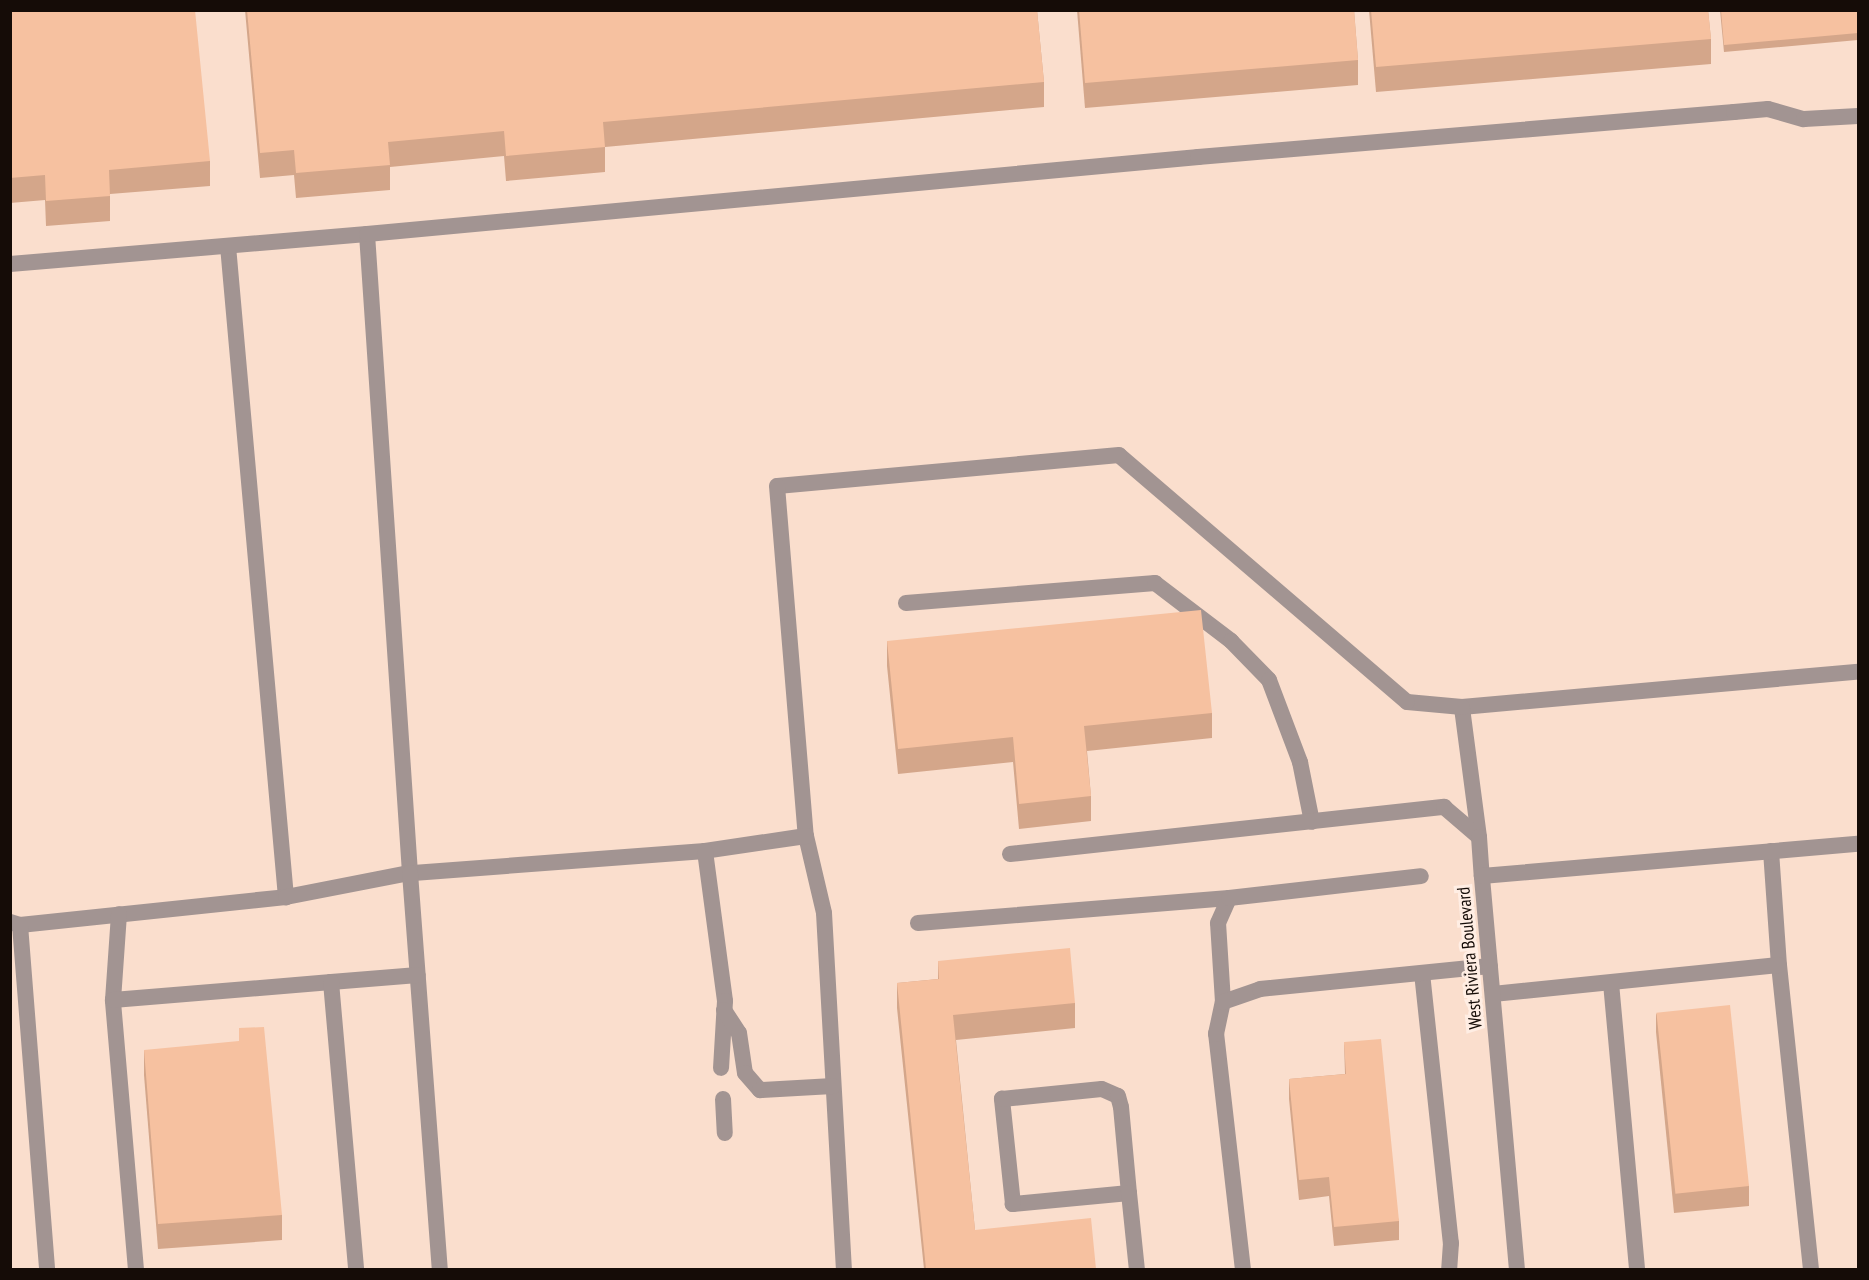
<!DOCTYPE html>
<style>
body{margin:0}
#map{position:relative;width:1869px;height:1280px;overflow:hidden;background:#fadecd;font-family:"PT Sans Narrow",sans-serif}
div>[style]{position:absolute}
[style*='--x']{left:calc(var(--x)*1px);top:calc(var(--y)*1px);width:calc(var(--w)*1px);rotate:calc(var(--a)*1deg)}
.service>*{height:16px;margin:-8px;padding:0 8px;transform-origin:8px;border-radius:8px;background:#a29492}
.minor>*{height:16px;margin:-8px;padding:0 8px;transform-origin:8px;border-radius:8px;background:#a29492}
.wall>*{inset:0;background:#d4a68a}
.building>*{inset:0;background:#f6c1a0;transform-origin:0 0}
span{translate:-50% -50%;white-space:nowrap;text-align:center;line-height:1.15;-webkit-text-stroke:6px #ffeee4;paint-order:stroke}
.street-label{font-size:18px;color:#150c07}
.frame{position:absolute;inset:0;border:12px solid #150c07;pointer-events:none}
</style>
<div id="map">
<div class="service">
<div style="--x:228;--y:246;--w:654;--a:84.91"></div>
<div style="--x:10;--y:264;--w:358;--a:-4.8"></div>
<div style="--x:906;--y:603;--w:250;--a:-4.6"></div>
<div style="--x:1155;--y:583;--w:96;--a:37.3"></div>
<div style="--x:1231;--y:641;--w:54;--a:45.7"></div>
<div style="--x:1269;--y:680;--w:88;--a:69.3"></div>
<div style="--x:1300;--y:762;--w:61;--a:78.7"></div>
<div style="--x:1462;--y:707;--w:398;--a:-5.1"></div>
<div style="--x:806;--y:836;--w:79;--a:76.8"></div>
<div style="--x:824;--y:913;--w:358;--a:86.8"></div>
<div style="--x:1479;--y:837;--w:131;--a:-97.5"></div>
<div style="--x:1462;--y:707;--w:55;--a:-174.8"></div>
<div style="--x:1407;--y:702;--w:379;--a:-139.4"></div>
<div style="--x:1119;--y:455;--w:343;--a:174.8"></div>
<div style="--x:777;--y:486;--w:351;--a:85.3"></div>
<div style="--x:806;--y:836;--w:102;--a:171.6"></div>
<div style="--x:705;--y:851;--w:296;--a:175.7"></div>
<div style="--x:410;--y:873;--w:640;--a:-93.85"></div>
<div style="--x:367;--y:234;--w:835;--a:-5.29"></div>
<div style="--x:1198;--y:157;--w:538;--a:-4.8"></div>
<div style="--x:1734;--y:112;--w:34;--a:-5"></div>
<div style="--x:1768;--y:109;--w:37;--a:16"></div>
<div style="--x:1804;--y:119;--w:54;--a:-3.2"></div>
<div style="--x:705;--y:851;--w:151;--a:82.4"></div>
<div style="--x:725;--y:1001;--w:67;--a:93.4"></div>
<div style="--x:1771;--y:851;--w:114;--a:86"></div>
<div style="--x:1779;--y:965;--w:307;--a:84"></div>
<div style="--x:1010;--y:854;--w:437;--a:-6.2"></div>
<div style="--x:1444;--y:807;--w:46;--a:40.6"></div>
<div style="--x:1479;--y:837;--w:39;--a:86"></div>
<div style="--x:10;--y:922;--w:10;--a:17"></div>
<div style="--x:20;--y:925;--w:267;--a:-6"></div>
<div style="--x:286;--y:897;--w:126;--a:-11"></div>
<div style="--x:410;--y:873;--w:398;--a:85.7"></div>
<div style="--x:918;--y:923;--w:312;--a:-4.6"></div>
<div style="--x:20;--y:925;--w:346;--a:85.5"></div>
<div style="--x:1422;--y:973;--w:272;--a:83.9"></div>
<div style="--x:1451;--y:1243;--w:27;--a:94"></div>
<div style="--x:331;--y:982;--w:87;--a:-4.6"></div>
<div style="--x:1611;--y:983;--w:288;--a:84.8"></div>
<div style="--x:1493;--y:994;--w:287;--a:-5.8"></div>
<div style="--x:113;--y:1000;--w:86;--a:-86"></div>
<div style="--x:1223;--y:1002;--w:79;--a:-93.6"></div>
<div style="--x:1218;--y:923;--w:27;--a:-66"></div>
<div style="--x:1229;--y:898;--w:193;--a:-6.5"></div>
<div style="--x:724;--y:1010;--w:27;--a:57"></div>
<div style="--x:739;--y:1033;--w:40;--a:81.5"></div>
<div style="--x:745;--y:1073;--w:23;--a:49"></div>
<div style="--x:760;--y:1090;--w:73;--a:-3.1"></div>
<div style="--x:723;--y:1099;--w:34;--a:87"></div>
<div style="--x:1129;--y:1193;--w:117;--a:174.6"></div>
<div style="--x:1013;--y:1204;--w:106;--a:-96"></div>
<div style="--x:1002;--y:1099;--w:100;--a:-5.7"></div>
<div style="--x:1102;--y:1089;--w:17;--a:24"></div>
<div style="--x:1118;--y:1096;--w:11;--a:75"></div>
<div style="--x:1121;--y:1107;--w:86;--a:84.7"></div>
<div style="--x:1129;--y:1193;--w:77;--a:84.1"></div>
<div style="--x:136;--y:1270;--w:271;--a:-94.9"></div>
<div style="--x:113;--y:1000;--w:219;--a:-4.7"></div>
<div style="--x:331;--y:982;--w:289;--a:85"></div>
<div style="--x:1243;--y:1270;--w:238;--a:-96.5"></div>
<div style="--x:1216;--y:1034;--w:33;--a:-78"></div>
<div style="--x:1223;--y:1002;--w:39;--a:-19"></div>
<div style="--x:1260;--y:989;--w:231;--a:-5.7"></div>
</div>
<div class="minor">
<div style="--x:1517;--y:1270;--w:396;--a:-95.1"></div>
<div style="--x:1482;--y:876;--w:377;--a:-4.9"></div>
</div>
<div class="wall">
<div style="clip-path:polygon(10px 10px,210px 161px,210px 186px,110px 194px,110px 221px,46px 226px,45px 200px,10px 203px)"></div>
<div style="clip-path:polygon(245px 10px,1037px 10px,1044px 82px,1044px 107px,605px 147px,605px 172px,506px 181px,504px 156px,390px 167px,390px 190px,296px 198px,294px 175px,260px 178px)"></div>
<div style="clip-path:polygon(1077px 10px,1354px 10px,1358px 60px,1358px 85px,1085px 108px)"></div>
<div style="clip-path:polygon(1369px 10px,1708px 10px,1711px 39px,1711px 64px,1376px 92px)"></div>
<div style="clip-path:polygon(1720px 10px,1858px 10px,1858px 40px,1724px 52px)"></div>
<div style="clip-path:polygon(887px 641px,1212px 713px,1212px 738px,1087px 751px,1091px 796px,1091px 821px,1019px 829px,1013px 762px,898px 774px,887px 666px)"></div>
<div style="clip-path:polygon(938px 961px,1075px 1003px,1075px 1028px,956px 1040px,975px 1230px,1096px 1269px,924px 1269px,897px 1008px,897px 983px,938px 979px)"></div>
<div style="clip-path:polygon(1656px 1013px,1749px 1186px,1749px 1206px,1674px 1213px,1656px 1032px)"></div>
<div style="clip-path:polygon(1344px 1042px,1399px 1221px,1399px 1240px,1334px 1246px,1329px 1196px,1299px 1200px,1289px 1099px,1289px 1079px,1345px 1074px)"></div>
<div style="clip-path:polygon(144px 1050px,282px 1215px,282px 1240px,158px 1249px,144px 1075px)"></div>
</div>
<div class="building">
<div style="clip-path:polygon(10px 10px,195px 10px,210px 161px,109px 170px,110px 196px,46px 201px,45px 175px,10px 178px)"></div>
<div style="clip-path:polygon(247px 10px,1037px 10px,1044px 82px,603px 122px,605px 147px,506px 156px,504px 131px,388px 142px,390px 165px,296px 173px,294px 150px,260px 153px)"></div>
<div style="clip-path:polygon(1079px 10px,1354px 10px,1358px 60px,1085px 83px)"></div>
<div style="clip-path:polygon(1371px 10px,1708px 10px,1711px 39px,1376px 67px)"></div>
<div style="clip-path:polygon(1721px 10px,1858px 10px,1858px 33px,1724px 45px)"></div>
<div style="clip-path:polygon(1201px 610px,1212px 713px,1084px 726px,1091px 796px,1019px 804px,1013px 737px,898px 749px,887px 641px)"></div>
<div style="clip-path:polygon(1070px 948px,1075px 1003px,953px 1015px,975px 1230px,1091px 1218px,1096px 1269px,926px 1269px,897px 983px,939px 979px,938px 961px)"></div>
<div style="left:1730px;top:1005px;width:182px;height:74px;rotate:84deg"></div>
<div style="clip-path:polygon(264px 1027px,282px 1215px,158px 1224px,144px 1050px,239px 1041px,239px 1028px)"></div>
<div style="clip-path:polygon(1381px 1039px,1399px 1221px,1334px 1227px,1329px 1177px,1299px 1180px,1289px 1079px,1346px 1074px,1344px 1042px)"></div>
</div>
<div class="street-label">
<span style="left:1470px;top:958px;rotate:-95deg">West Riviera Boulevard</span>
</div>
<div class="frame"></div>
</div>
